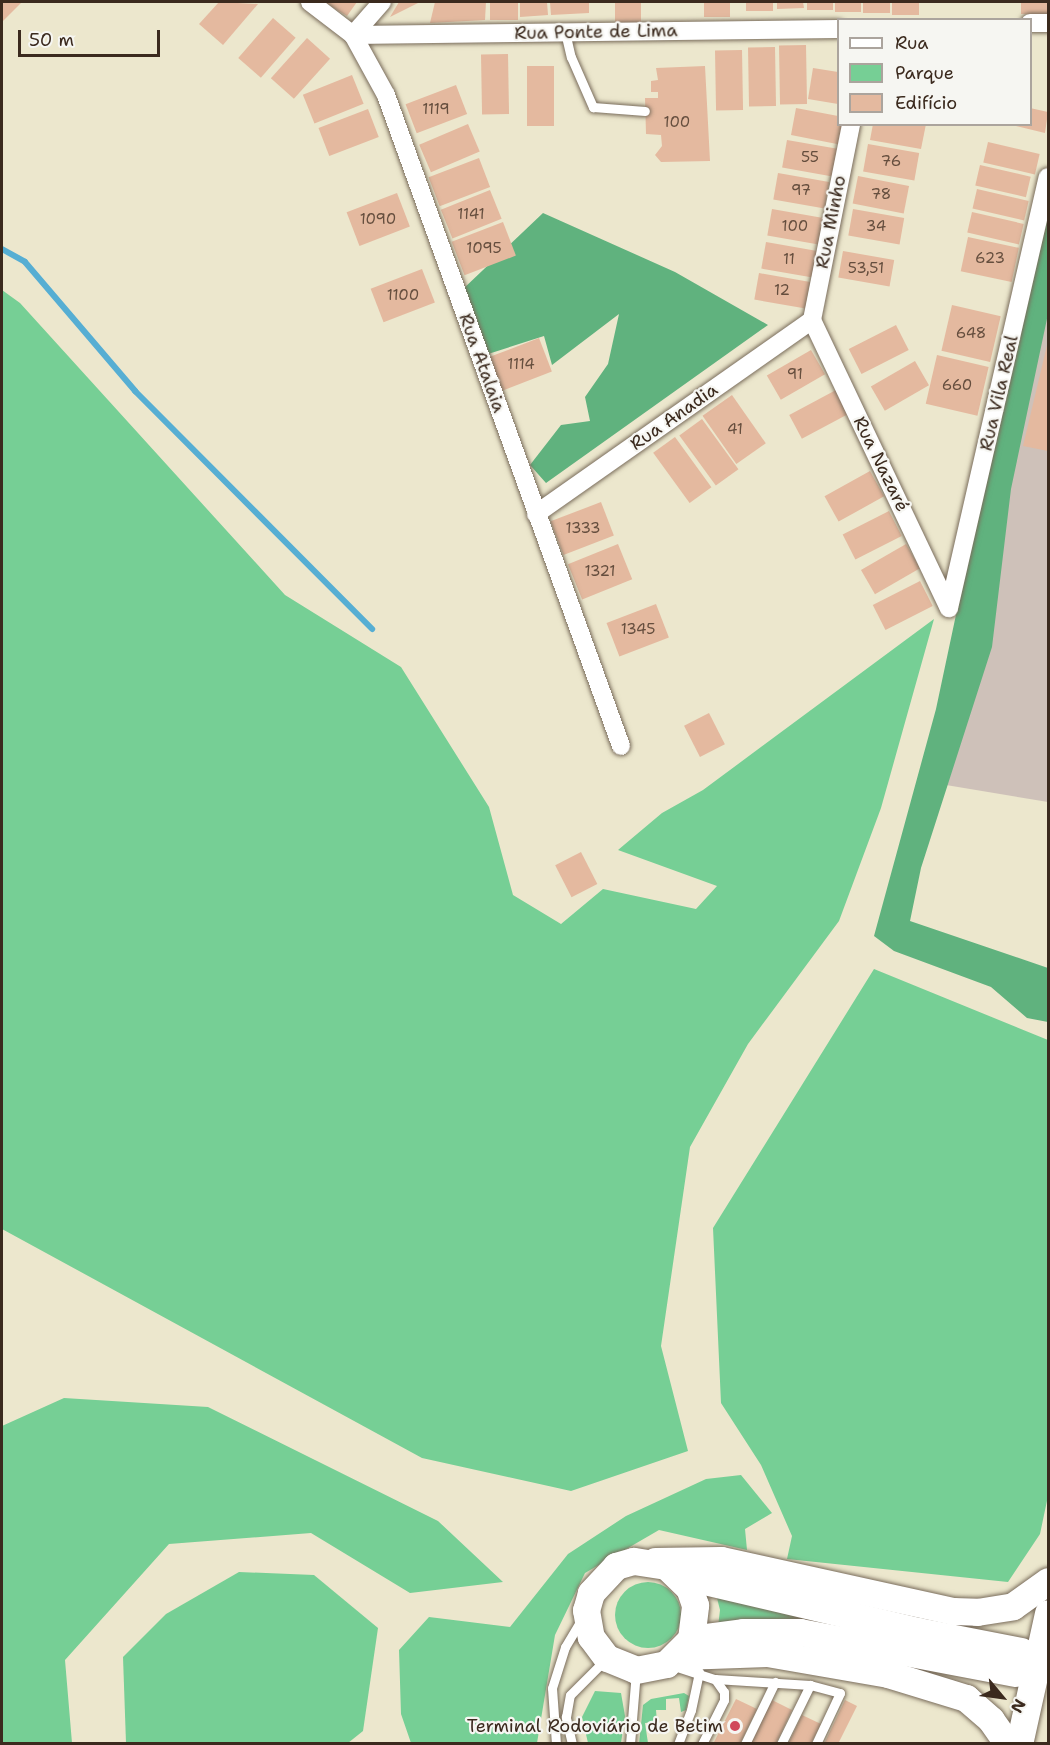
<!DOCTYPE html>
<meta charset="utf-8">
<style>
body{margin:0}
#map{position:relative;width:1050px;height:1745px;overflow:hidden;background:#ece7cd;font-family:"Shantell Sans",sans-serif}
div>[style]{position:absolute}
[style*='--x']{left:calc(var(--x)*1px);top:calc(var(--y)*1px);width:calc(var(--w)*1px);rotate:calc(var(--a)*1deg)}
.industrial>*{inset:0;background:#cec1b9}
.green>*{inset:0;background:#76cf95}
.round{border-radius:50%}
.forest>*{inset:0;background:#60b27e}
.stream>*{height:6px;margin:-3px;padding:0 3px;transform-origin:3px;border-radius:3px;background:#56aed3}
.building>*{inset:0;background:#e4b99f;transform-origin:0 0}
.roads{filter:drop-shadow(0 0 2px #796c5b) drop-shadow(0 0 2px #796c5b)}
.lane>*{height:9px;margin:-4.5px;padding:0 4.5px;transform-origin:4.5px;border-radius:4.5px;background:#fff}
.street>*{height:18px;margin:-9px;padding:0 9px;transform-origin:9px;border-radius:9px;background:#fff}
.secondary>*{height:27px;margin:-13.5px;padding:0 13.5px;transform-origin:13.5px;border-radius:13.5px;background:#fff}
.dots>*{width:16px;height:16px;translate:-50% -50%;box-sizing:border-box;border:3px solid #f6f6f2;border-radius:50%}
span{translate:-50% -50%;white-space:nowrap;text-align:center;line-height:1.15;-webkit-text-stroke:4.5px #f6f6f2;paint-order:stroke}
.number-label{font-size:15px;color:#654e3e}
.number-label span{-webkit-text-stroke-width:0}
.street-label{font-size:18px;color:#3b2a1e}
.poi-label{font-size:18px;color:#3b2a1e}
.right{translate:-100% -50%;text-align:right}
.frame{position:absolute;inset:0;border:3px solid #3b2a1e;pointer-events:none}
.legend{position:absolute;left:837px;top:18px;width:195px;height:108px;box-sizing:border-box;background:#f6f6f2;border:2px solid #aba49d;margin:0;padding:8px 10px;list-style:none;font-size:18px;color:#3b2a1e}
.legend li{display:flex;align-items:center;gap:12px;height:30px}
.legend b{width:30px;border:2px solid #aba49d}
.north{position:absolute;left:972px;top:1667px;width:60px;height:60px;-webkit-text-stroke:4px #f6f6f2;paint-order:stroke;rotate:119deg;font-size:16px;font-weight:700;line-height:24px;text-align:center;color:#3b2a1e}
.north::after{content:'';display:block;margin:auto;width:21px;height:27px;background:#3b2a1e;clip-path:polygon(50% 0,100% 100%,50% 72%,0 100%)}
.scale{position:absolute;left:18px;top:30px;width:142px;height:27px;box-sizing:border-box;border:3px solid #3b2a1e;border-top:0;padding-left:8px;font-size:18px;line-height:21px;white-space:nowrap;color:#3b2a1e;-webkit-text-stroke:4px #f6f6f2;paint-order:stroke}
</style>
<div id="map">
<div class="industrial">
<div style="clip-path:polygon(1048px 244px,1048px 802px,934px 783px)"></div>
</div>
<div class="green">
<div style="clip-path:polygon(2px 290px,20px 303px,285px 595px,401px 667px,489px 807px,513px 895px,561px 924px,603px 889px,696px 909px,717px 886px,618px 850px,662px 813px,703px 790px,934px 619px,881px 808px,839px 921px,748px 1044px,690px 1147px,661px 1346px,688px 1451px,571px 1491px,422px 1458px,2px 1229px)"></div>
<div style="clip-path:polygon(874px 969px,1048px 1040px,1048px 1496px,1040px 1534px,1008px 1582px,787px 1559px,792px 1536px,761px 1465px,721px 1403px,713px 1228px)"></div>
<div style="clip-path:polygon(64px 1398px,208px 1407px,438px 1521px,503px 1582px,410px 1593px,311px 1533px,169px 1544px,65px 1660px,72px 1743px,2px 1743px,2px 1426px)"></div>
<div style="clip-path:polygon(741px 1475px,772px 1513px,745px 1529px,747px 1550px,659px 1530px,585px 1573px,555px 1635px,537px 1743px,411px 1743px,401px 1714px,399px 1650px,429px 1617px,510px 1627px,568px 1554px,626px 1516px,706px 1479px)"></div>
<div style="clip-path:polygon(239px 1572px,314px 1575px,378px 1628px,363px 1731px,348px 1743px,126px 1743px,123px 1657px,166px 1614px)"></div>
<div class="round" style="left:615px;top:1582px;width:66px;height:66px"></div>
<div style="clip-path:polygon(715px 1590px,823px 1620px,772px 1619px,718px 1627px,720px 1610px)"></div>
<div style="clip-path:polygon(595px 1691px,621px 1693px,625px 1716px,621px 1743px,588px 1743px,582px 1717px)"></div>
<div style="clip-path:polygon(684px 1693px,689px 1696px,686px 1710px,681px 1712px,679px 1698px,666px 1699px,666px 1710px,656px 1710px,657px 1722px,645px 1723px,648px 1743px,639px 1744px,643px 1705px,651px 1699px)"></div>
</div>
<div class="forest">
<div style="clip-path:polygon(1048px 181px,1048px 314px,1011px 489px,992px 647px,921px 868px,910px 921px,1048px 968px,1048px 1022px,1027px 1018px,991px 987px,894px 951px,874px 936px,936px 709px)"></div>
<div style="clip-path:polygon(543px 213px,675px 272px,768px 325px,546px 483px,530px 465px,561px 425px,590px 421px,585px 397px,608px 364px,619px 314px,552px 365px,544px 336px,485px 355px,462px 290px)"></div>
</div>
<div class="stream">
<div style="--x:2;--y:249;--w:26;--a:29"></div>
<div style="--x:25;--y:262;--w:170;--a:49.5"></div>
<div style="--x:135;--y:391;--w:336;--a:45.1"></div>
</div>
<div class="building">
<div style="clip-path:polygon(2px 2px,22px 2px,2px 22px)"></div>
<div style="clip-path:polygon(219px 2px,258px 4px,223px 45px,199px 24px)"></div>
<div style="clip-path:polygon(324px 2px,357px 2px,347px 16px)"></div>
<div style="clip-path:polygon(399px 2px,420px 2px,390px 17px)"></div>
<div style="clip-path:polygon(435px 2px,486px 2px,485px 20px,430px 23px)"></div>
<div style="left:490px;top:2px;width:28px;height:18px"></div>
<div style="clip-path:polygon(520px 2px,547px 2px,548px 15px,520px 17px)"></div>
<div style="clip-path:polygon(550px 2px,589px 2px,589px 13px,551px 15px)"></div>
<div style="left:615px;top:2px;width:26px;height:21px"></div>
<div style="left:704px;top:2px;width:26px;height:15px"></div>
<div style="left:746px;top:2px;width:27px;height:9px"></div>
<div style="clip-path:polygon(777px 2px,803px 2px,804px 8px,777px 9px)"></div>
<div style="left:807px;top:2px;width:26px;height:8px"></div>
<div style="left:835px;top:2px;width:26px;height:10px"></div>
<div style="left:863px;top:2px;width:27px;height:11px"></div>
<div style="left:892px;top:2px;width:27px;height:13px"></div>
<div style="left:1021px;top:2px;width:26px;height:12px"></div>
<div style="left:273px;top:18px;width:30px;height:53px;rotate:41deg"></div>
<div style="left:307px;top:38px;width:31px;height:54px;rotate:42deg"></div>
<div style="left:806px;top:45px;width:59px;height:27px;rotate:89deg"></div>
<div style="left:775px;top:47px;width:59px;height:27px;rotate:89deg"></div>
<div style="left:742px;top:50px;width:60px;height:27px;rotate:89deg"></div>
<div style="left:508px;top:54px;width:60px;height:27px;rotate:89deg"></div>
<div style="left:527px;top:66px;width:27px;height:60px"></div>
<div style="clip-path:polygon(705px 66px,710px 161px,661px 162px,655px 155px,662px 146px,661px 135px,646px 134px,645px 98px,658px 98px,658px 92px,651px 92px,651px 81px,658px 80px,656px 68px)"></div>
<div style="clip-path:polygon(813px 68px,838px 72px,838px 104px,808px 99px)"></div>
<div style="left:352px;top:75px;width:31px;height:53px;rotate:68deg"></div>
<div style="left:456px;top:85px;width:31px;height:54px;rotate:69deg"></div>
<div style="clip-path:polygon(796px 108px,838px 116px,838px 124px,846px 124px,842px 145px,791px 135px)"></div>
<div style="clip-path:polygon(1030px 108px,1048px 112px,1045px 133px,1012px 125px,1030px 124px)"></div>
<div style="left:368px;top:109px;width:30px;height:53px;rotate:69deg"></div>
<div style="left:468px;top:124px;width:30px;height:53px;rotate:67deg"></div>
<div style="clip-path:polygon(873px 124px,926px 124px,921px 149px,870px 140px)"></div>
<div style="left:787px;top:140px;width:51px;height:28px;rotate:10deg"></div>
<div style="left:988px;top:142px;width:53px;height:21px;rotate:13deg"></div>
<div style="left:868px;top:144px;width:52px;height:28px;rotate:10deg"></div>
<div style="left:479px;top:158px;width:31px;height:54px;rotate:69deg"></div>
<div style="left:980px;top:165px;width:52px;height:21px;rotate:13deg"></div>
<div style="left:778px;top:173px;width:52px;height:27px;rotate:10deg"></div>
<div style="left:858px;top:176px;width:52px;height:28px;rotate:11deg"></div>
<div style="left:977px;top:189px;width:53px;height:20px;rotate:13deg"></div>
<div style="left:490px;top:190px;width:31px;height:53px;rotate:68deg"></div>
<div style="left:397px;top:193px;width:36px;height:54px;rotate:69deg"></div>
<div style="left:772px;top:209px;width:52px;height:27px;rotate:10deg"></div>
<div style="left:853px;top:209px;width:52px;height:27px;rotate:10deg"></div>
<div style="left:972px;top:212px;width:53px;height:21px;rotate:13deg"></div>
<div style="left:503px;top:222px;width:36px;height:55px;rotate:69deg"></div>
<div style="left:968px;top:237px;width:52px;height:35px;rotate:12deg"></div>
<div style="left:766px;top:242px;width:52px;height:27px;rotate:10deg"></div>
<div style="left:843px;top:251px;width:52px;height:27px;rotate:10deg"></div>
<div style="left:422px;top:269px;width:36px;height:55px;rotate:69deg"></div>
<div style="left:759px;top:273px;width:52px;height:27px;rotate:10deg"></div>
<div style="left:952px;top:305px;width:50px;height:47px;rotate:13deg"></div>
<div style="left:896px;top:325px;width:28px;height:53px;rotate:63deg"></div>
<div style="left:539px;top:338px;width:36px;height:54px;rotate:69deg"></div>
<div style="clip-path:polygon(1048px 341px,1048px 451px,1023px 446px)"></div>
<div style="left:811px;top:350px;width:28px;height:51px;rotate:60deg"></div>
<div style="left:937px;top:355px;width:53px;height:50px;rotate:13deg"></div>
<div style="left:915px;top:361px;width:28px;height:51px;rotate:60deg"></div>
<div style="left:836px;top:390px;width:27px;height:53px;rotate:62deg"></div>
<div style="left:732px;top:395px;width:59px;height:36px;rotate:55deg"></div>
<div style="left:702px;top:419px;width:62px;height:28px;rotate:54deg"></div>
<div style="left:675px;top:437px;width:62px;height:27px;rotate:54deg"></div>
<div style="left:870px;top:471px;width:29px;height:52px;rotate:61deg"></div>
<div style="left:601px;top:502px;width:36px;height:54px;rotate:69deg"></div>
<div style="left:889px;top:511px;width:28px;height:52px;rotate:63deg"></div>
<div style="left:618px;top:544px;width:38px;height:54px;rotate:68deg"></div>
<div style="left:906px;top:544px;width:28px;height:52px;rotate:60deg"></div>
<div style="left:920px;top:581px;width:28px;height:53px;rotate:63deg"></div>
<div style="left:656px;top:604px;width:36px;height:53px;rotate:69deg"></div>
<div style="left:709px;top:713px;width:35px;height:28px;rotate:63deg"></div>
<div style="left:581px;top:852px;width:36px;height:29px;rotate:63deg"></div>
<div style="clip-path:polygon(736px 1699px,757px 1709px,740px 1744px,713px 1744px)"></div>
<div style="clip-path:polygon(772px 1700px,792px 1710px,776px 1744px,750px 1744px)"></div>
<div style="clip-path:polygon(845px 1700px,857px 1706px,838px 1744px,824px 1744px)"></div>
<div style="clip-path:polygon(802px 1715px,821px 1724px,811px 1744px,788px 1744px)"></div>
</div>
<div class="roads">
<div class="lane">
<div style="--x:565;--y:32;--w:26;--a:77"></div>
<div style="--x:571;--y:57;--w:55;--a:66.3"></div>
<div style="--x:593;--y:107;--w:52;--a:4.4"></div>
<div style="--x:677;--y:1667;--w:40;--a:18"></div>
<div style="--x:715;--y:1679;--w:95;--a:3.6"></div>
<div style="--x:810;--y:1685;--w:31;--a:15"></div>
<div style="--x:840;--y:1693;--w:56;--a:115.2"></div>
<div style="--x:556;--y:1744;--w:56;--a:-94.1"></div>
<div style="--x:552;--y:1688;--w:43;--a:-72.4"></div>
<div style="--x:565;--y:1647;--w:31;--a:-59"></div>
<div style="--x:572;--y:1744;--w:28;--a:-103"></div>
<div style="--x:566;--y:1717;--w:22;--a:-80"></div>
<div style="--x:570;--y:1695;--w:51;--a:-45"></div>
<div style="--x:630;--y:1744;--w:73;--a:-85.3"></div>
<div style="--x:678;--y:1744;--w:36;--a:-69"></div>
<div style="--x:691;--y:1710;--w:39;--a:-78"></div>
<div style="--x:702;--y:1744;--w:49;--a:-63.4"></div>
<div style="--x:724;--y:1700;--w:8;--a:-90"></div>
<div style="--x:724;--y:1692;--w:16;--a:-125"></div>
<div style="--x:745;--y:1744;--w:69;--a:-64.2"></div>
<div style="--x:781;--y:1744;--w:66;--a:-63.8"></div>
</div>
<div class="street">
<div style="--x:310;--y:2;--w:54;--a:37.5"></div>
<div style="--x:353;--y:35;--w:68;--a:61.2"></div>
<div style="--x:386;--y:95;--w:692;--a:70.15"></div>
<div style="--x:1030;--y:23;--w:18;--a:0"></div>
<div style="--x:353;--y:35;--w:485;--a:-0.7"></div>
<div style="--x:353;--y:35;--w:44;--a:-48.7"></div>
<div style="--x:812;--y:320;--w:319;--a:64.6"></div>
<div style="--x:812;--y:320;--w:200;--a:-78.7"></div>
<div style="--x:536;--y:514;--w:337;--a:-35.1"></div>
<div style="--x:949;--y:608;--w:442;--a:-77.1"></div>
</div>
<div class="secondary">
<div style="--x:655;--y:1561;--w:66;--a:-0.9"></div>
<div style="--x:721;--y:1560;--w:238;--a:12.4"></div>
<div style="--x:953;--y:1611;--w:24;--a:2"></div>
<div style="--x:977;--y:1612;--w:36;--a:-9"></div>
<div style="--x:1013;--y:1606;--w:43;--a:-35.5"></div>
<div style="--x:679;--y:1575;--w:245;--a:13.2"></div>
<div style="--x:918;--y:1631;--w:105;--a:11"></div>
<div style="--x:691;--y:1639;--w:34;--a:-83"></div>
<div style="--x:695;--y:1605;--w:18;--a:-109"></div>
<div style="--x:689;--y:1588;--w:32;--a:-136"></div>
<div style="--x:666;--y:1566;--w:33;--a:-171"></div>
<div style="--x:633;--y:1561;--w:18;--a:164"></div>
<div style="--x:616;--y:1566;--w:37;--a:133"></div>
<div style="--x:591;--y:1593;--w:18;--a:106"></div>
<div style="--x:586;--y:1610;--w:27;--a:80"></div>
<div style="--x:591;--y:1637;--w:26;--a:53"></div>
<div style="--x:607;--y:1658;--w:31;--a:22"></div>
<div style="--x:636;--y:1670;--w:31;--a:-11"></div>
<div style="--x:666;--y:1664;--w:35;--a:-45"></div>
<div style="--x:691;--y:1639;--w:52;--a:-7.7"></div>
<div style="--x:743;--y:1632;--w:57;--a:0"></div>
<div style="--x:800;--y:1632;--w:219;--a:10.8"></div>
<div style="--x:682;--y:1656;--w:85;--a:-2"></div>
<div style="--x:767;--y:1653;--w:123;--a:9.8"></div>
<div style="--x:888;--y:1674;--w:82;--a:17.1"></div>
<div style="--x:966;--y:1698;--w:33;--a:41"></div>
<div style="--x:991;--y:1720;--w:29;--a:55"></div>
<div style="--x:1019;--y:1744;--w:134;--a:-77.5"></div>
</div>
</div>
<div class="dots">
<div style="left:735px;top:1726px;background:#d1495b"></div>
</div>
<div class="number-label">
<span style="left:436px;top:110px">1119</span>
<span style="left:677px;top:123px">100</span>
<span style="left:810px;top:158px">55</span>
<span style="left:891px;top:162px">76</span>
<span style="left:801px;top:191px">97</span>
<span style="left:881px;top:195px">78</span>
<span style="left:471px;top:215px">1141</span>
<span style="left:378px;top:220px">1090</span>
<span style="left:795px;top:227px">100</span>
<span style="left:876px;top:227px">34</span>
<span style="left:484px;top:249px">1095</span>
<span style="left:990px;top:259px">623</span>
<span style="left:789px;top:260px">11</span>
<span style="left:866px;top:269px">53,51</span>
<span style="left:782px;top:291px">12</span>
<span style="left:403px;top:296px">1100</span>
<span style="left:971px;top:334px">648</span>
<span style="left:521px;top:365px">1114</span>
<span style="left:795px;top:375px">91</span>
<span style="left:957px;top:386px">660</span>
<span style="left:735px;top:430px">41</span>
<span style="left:583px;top:529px">1333</span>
<span style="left:600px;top:572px">1321</span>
<span style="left:638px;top:630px">1345</span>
</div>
<div class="street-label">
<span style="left:596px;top:32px;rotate:-1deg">Rua Ponte de Lima</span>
<span style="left:831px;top:222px;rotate:-79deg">Rua Minho</span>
<span style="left:482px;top:363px;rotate:70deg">Rua Atalaia</span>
<span style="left:999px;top:393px;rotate:-77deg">Rua Vila Real</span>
<span style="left:674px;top:417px;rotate:-35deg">Rua Anadia</span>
<span style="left:881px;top:464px;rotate:64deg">Rua Nazaré</span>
</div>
<div class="poi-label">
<span class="right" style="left:723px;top:1726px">Terminal Rodoviário de Betim</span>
</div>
<div class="frame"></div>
<ul class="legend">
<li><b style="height:8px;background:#fff"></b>Rua</li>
<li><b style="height:16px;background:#76cf95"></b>Parque</li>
<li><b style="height:16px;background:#e4b99f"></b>Edifício</li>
</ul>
<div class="north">N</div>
<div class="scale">50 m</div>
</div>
